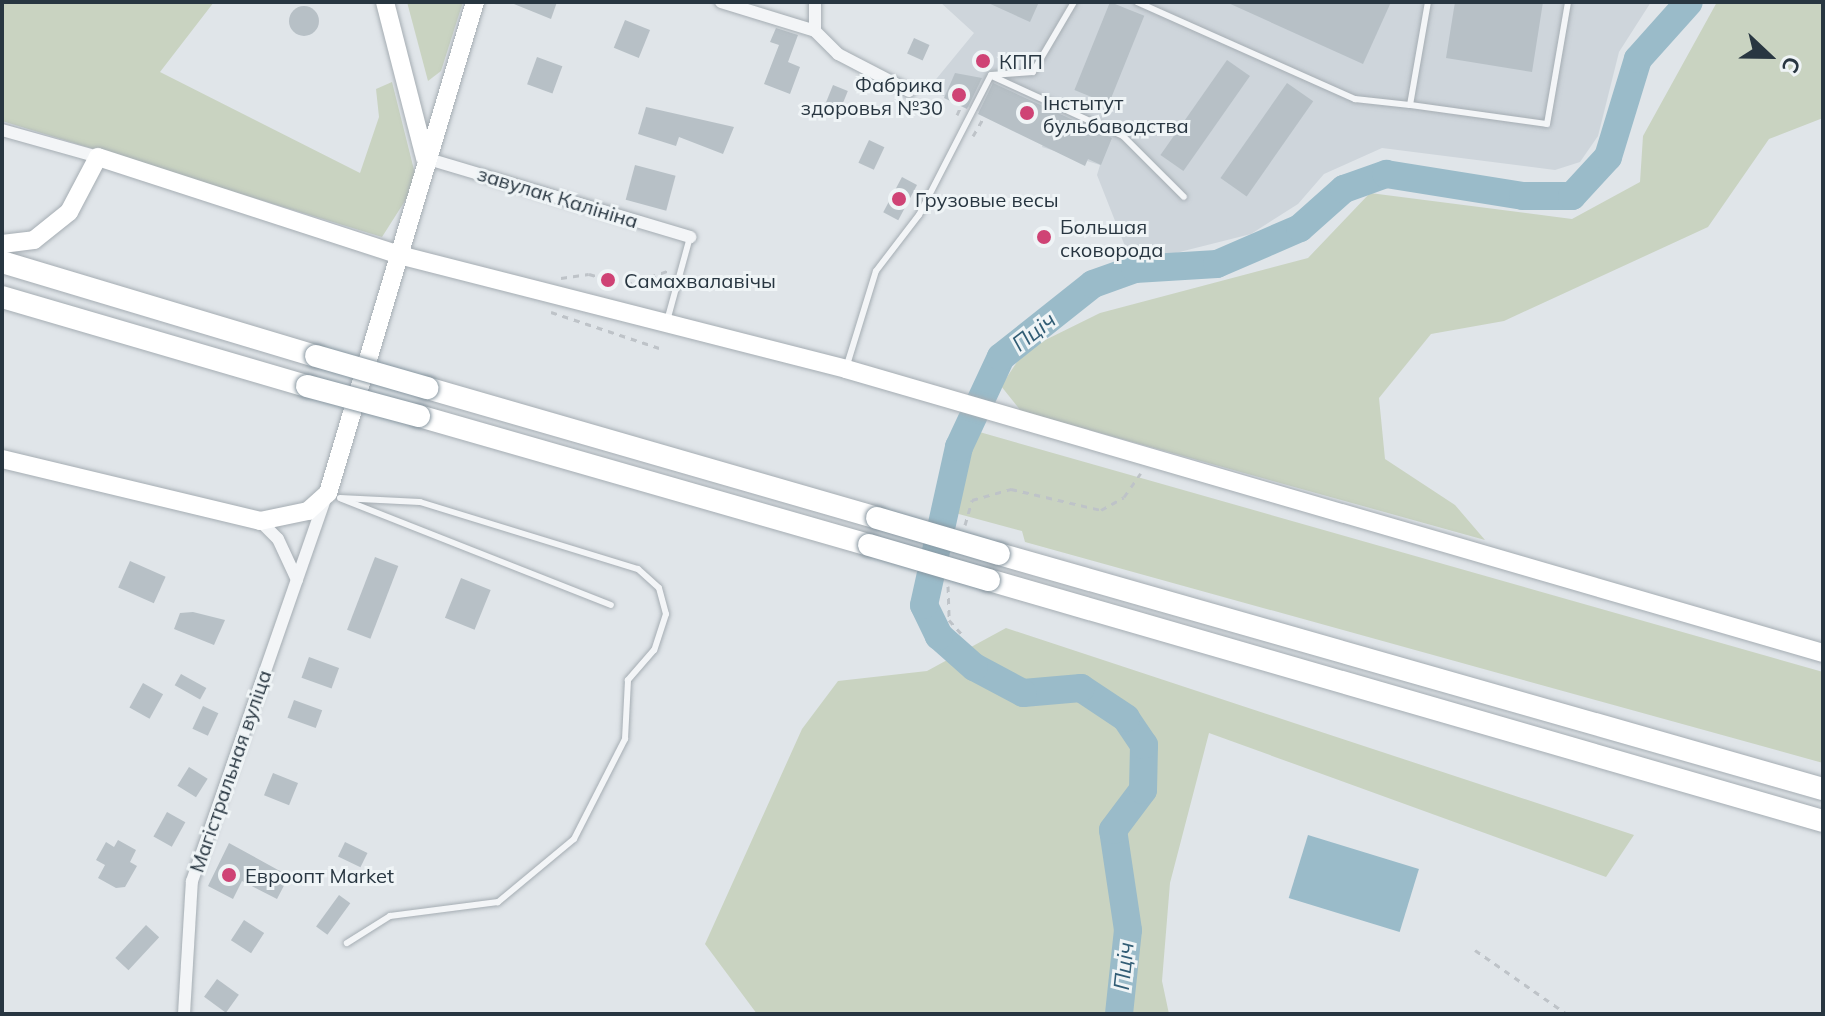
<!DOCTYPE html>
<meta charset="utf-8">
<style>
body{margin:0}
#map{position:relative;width:1825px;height:1016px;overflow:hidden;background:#e0e5e9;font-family:Mulish,sans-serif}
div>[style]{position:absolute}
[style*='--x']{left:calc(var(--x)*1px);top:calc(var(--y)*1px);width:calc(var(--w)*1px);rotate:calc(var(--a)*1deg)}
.built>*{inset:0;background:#ced5db}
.green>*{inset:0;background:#c9d3c1}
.water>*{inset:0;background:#9abbc9;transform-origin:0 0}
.river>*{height:28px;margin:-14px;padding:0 14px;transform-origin:14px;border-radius:14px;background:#9abbc9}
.building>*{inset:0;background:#b7c0c6;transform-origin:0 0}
.round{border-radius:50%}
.path>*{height:3px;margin-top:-1.5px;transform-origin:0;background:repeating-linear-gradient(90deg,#bec3c8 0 6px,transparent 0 12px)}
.roads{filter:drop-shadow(0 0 2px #a5adb3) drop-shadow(0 0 2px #a5adb3)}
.lane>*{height:6px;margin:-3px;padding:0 3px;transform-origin:3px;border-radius:3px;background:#f3f5f7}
.street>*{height:12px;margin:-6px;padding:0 6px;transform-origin:6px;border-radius:6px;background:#f3f5f7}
.secondary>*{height:18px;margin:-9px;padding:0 9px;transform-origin:9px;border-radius:9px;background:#fff}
.highway>*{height:22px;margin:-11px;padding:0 11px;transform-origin:11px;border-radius:11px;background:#fff}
.bridges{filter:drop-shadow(0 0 2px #8796a0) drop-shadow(0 0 2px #8796a0)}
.highway-bridge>*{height:22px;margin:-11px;padding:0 11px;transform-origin:11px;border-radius:11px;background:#fff}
.dots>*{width:22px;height:22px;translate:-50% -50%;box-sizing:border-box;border:4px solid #eff4f6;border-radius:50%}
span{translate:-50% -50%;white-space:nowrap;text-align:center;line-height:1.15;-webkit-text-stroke:6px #eff4f6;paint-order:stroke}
.poi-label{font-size:20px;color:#283641}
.left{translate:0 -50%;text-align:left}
.right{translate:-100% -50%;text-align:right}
.street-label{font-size:20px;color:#283641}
.water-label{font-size:22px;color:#325d75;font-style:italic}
.frame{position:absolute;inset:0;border:4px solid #283641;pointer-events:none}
.north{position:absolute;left:1729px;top:16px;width:80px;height:80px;-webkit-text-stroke:6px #eff4f6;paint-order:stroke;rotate:112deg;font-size:22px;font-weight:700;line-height:32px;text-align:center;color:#283641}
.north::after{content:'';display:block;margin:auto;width:28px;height:36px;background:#283641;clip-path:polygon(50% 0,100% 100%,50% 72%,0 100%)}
</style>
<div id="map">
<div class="built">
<div style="clip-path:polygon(940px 2px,1651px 2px,1619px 52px,1598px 136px,1580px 162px,1555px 170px,1382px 148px,1324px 174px,1298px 204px,1251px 234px,1132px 264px,1097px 175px,1100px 165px,1042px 147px,1044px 141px,928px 89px,974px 33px)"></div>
</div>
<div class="green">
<div style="clip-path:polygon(2px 2px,214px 2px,160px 72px,360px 173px,379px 117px,376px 89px,392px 82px,417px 182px,382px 237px,2px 121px)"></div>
<div style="clip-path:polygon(407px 2px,463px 2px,441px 71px,428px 81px)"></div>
<div style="clip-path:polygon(1717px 2px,1823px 2px,1823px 118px,1769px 139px,1708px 227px,1504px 321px,1431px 334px,1379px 398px,1385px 459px,1455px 505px,1485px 540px,1021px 411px,1001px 386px,1025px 350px,1100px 313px,1308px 258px,1370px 193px,1572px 219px,1640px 182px,1643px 136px)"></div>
<div style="clip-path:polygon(976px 431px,1823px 672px,1823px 763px,1025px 542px,1022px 531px,955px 513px)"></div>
<div style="clip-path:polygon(1006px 628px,1294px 723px,1634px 835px,1606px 877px,1209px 733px,1170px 883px,1162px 981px,1169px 1014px,757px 1014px,705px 944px,802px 729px,838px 681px,927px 671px)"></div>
</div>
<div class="water">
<div style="left:1308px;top:835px;width:116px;height:66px;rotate:17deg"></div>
</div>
<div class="river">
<div style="--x:1119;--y:1014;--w:84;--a:-83.9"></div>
<div style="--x:1128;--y:930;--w:101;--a:-98.5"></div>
<div style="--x:1113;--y:830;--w:50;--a:-53.1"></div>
<div style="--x:1143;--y:790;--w:45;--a:-88.7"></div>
<div style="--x:1144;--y:745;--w:32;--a:-124"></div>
<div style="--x:1126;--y:718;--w:54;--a:-146.3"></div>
<div style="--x:1081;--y:688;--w:58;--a:175.1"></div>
<div style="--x:1023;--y:693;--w:55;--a:-152"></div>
<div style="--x:974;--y:667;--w:47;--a:-138.5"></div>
<div style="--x:939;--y:636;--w:34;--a:-116"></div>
<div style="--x:924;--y:605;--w:162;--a:-77.5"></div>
<div style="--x:959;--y:447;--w:99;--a:-65"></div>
<div style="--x:1001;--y:357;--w:117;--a:-38.4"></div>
<div style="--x:1093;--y:284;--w:45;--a:-19.7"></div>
<div style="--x:1135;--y:269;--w:82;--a:-3.5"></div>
<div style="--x:1217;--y:264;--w:90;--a:-23.4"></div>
<div style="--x:1300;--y:228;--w:59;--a:-41.6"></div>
<div style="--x:1344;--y:189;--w:45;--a:-19.7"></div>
<div style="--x:1386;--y:174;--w:139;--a:9.1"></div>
<div style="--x:1523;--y:196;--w:49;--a:0"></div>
<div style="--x:1572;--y:196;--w:53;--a:-47.3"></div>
<div style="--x:1608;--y:157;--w:102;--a:-73"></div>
<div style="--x:1638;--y:59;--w:76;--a:-48.2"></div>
</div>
<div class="building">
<div style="clip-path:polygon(509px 2px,557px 2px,551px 19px)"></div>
<div style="clip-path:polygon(986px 2px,1039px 2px,1030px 22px)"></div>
<div style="left:1110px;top:2px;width:37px;height:95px;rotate:22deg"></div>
<div style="clip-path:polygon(1226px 2px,1391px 2px,1363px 64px)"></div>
<div style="clip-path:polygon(1455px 2px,1543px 2px,1532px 72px,1446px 58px)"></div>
<div class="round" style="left:289px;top:6px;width:30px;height:30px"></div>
<div style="left:625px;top:20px;width:27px;height:30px;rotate:22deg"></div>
<div style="clip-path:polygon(776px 28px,798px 35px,788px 62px,800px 67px,790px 94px,764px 84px,779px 45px,770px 42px)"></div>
<div style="left:914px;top:38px;width:17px;height:17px;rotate:24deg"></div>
<div style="left:537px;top:57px;width:27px;height:29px;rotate:20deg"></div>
<div style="left:1227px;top:60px;width:28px;height:116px;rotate:35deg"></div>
<div style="clip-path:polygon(955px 73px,982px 78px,967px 109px,944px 98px)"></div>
<div style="clip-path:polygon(993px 83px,1112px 138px,1101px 165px,1088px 159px,1085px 166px,978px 114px)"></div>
<div style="left:1287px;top:83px;width:32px;height:116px;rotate:35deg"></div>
<div style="left:833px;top:85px;width:16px;height:25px;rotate:22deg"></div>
<div style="clip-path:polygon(646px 107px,734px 127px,723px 154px,679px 137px,676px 146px,638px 134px)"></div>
<div style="left:869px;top:140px;width:17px;height:25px;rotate:25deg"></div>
<div style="left:635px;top:165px;width:42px;height:36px;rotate:15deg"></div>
<div style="left:902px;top:177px;width:17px;height:40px;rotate:28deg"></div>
<div style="left:375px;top:557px;width:25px;height:78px;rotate:21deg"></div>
<div style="left:130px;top:561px;width:39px;height:29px;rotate:24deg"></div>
<div style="left:461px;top:578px;width:32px;height:43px;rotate:22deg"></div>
<div style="clip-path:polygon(193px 612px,225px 620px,214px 645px,174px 629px,180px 613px)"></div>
<div style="left:309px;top:657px;width:32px;height:22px;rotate:20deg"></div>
<div style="left:181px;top:674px;width:29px;height:13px;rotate:29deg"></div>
<div style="left:143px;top:683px;width:23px;height:28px;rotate:29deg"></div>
<div style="left:294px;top:700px;width:30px;height:19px;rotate:20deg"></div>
<div style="left:203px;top:706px;width:17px;height:25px;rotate:25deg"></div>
<div style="left:189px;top:767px;width:22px;height:22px;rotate:32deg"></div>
<div style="left:273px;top:773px;width:27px;height:24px;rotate:22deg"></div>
<div style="left:167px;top:812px;width:21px;height:28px;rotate:29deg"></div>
<div style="clip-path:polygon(118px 840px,136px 850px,130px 862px,137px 866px,125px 887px,116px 888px,98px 878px,105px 865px,96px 860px,106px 842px,114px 847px)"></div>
<div style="left:345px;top:842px;width:25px;height:16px;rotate:26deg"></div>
<div style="clip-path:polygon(229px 843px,289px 876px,277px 899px,242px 881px,233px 899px,208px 886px)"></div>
<div style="left:339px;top:895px;width:14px;height:39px;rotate:36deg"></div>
<div style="left:244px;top:920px;width:24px;height:24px;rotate:33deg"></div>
<div style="left:146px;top:925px;width:18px;height:45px;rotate:43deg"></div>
<div style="left:217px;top:979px;width:27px;height:22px;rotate:36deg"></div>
</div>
<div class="path">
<div style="--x:957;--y:115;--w:10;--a:-66"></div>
<div style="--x:973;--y:136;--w:22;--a:-60"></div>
<div style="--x:561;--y:278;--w:28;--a:-8"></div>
<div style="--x:589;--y:274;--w:40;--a:16"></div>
<div style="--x:627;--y:285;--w:46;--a:-19.2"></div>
<div style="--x:551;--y:312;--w:114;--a:18.4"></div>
<div style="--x:965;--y:525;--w:26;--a:-74"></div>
<div style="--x:972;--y:500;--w:41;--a:-15.8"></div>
<div style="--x:1011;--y:489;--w:92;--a:13.1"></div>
<div style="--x:1101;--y:510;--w:26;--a:-29"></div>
<div style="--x:1124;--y:497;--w:29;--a:-55"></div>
<div style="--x:948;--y:586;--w:34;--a:88"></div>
<div style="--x:949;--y:620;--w:24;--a:48"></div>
<div style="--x:1475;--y:950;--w:112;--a:34.8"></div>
</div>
<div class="roads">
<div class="lane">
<div style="--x:1137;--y:2;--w:239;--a:24"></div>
<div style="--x:1355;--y:99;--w:55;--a:6.2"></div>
<div style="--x:1410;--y:105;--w:105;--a:-80.1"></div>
<div style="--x:994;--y:77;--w:142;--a:24.6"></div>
<div style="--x:1123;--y:136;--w:86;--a:45"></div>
<div style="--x:1410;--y:105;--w:138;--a:7.9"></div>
<div style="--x:1547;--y:124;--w:124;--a:-80.2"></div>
<div style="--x:667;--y:321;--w:87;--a:-74.7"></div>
<div style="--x:847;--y:365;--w:98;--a:-72.9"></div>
<div style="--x:876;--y:271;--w:71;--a:-52.5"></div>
<div style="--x:919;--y:215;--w:157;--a:-62.8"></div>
<div style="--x:991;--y:75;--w:42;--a:-4.1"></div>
<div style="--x:1033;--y:72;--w:81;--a:-59.6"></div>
<div style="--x:340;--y:498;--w:80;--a:2.9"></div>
<div style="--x:420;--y:502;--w:228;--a:17.1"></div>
<div style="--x:638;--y:569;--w:28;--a:42"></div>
<div style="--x:659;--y:588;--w:27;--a:75"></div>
<div style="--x:666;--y:614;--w:38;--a:108"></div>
<div style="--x:654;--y:650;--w:40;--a:131"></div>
<div style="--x:628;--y:680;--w:59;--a:92.9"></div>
<div style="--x:625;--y:739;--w:112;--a:117"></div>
<div style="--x:574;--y:839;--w:99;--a:140.3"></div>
<div style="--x:498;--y:902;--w:109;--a:172.6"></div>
<div style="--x:390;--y:916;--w:51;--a:147.9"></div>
<div style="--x:342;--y:499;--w:289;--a:21.5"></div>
</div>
<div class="street">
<div style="--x:721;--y:2;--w:98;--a:17.1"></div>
<div style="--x:815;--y:2;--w:29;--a:90"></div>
<div style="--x:815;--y:31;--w:33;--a:45"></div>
<div style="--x:838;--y:54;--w:80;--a:27.5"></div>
<div style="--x:2;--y:130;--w:100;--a:15.7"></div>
<div style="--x:425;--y:158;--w:277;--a:16.6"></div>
<div style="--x:260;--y:521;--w:25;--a:45"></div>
<div style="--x:278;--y:539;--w:45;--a:65.1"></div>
<div style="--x:184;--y:1014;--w:133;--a:-86.6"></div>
<div style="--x:192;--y:881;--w:408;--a:-70.8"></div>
</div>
<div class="secondary">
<div style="--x:385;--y:2;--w:161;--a:75.6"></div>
<div style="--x:2;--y:244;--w:32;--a:-7"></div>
<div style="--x:34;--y:240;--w:45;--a:-38.7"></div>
<div style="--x:69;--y:212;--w:62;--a:-62.2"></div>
<div style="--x:98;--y:157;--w:317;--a:18"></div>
<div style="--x:399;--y:255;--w:461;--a:14.3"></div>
<div style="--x:846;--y:369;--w:1017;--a:16.21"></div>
<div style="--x:2;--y:459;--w:265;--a:13.5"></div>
<div style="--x:260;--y:521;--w:49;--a:-11.8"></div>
<div style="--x:308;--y:511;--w:27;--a:-42"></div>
<div style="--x:328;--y:493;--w:513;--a:-73.33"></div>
</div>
<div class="highway">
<div style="--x:2;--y:262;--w:328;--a:16.7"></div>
<div style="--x:2;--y:297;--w:318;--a:16.3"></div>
<div style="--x:427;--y:388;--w:468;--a:16.1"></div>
<div style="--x:419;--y:416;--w:468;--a:16"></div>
<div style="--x:999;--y:554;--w:857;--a:15.92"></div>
<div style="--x:989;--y:580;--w:868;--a:16.12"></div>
</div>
</div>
<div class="bridges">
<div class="highway-bridge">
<div style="--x:316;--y:356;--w:116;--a:16.1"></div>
<div style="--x:307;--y:386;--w:116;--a:15"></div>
<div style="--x:877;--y:518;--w:127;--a:16.4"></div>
<div style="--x:869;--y:545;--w:125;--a:16.3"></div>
</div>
</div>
<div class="dots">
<div style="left:983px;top:61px;background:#cf4375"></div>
<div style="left:959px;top:95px;background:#cf4375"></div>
<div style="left:1027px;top:113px;background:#cf4375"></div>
<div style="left:899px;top:199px;background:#cf4375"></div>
<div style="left:1044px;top:237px;background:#cf4375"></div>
<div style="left:608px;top:280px;background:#cf4375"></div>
<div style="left:229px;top:875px;background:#cf4375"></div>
</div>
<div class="poi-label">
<span class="left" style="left:999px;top:61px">КПП</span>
<span class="right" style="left:943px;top:96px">Фабрика<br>здоровья №30</span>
<span class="left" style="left:1043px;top:114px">Інстытут<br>бульбаводства</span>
<span class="left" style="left:915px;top:199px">Грузовые весы</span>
<span class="left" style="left:1060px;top:238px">Большая<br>сковорода</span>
<span class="left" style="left:624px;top:280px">Самахвалавічы</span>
<span class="left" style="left:245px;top:875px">Евроопт Market</span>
</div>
<div class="street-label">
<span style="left:558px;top:197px;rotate:17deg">завулак Калініна</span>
<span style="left:230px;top:771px;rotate:-71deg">Магістральная вуліца</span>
</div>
<div class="water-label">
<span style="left:1034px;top:332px;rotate:-38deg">Пціч</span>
<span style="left:1124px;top:966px;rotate:-84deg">Пціч</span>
</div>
<div class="frame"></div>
<div class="north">С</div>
</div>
